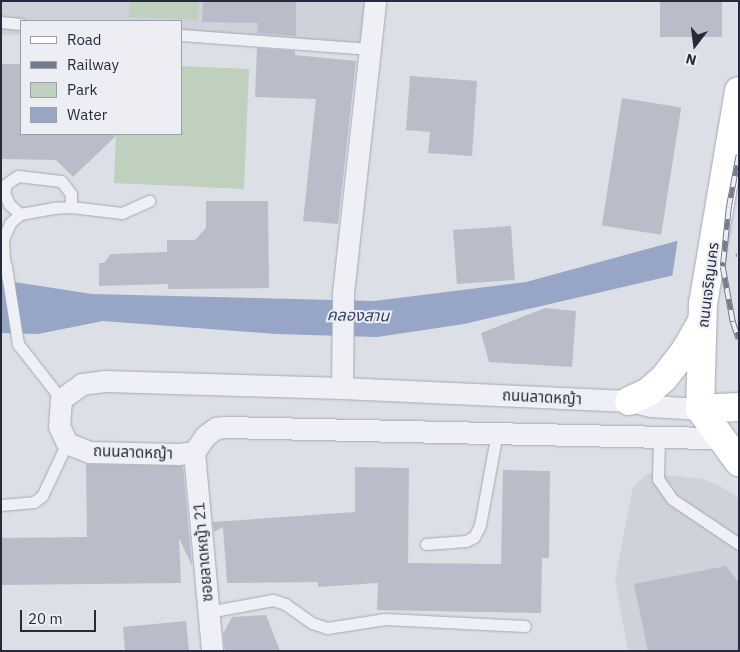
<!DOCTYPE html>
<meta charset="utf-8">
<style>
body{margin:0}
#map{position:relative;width:740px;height:652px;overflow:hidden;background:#dcdfe6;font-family:"IBM Plex Sans","Noto Sans Thai",sans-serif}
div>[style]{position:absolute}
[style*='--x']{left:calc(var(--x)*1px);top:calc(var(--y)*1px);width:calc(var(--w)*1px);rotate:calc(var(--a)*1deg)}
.built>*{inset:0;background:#cfd1db}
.green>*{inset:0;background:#bfd0be}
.water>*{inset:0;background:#97a5c7}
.pier>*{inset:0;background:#dcdfe6}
.building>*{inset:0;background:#babdc9;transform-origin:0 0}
.roads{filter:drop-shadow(0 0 1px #a5a9b3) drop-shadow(0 0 1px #a5a9b3)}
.lane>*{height:11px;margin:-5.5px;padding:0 5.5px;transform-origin:5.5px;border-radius:5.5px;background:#eff0f5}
.street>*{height:21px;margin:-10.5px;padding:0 10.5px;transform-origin:10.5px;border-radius:10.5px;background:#eff0f5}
.secondary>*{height:28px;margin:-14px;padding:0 14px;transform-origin:14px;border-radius:14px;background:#fff}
.rail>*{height:5.5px;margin-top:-2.75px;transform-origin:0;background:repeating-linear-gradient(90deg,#eceef4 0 11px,#767b90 0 22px);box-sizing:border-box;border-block:1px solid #767b90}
span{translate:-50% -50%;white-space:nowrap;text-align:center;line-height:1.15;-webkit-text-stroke:4px #eceef4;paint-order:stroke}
.street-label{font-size:15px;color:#262a3d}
.water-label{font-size:16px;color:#314270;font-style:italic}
.frame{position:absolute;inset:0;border:2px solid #262a3d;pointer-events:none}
.legend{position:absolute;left:20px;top:20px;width:162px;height:115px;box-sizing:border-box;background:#eceef4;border:1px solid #9da0ab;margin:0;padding:6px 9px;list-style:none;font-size:15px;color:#262a3d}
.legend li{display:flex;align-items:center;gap:10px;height:25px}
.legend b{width:25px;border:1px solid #9da0ab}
.north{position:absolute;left:670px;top:20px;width:50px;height:50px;-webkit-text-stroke:4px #eceef4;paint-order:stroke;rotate:195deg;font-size:14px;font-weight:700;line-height:20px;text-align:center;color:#262a3d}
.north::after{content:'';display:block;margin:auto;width:18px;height:22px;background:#262a3d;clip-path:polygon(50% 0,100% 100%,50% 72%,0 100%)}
.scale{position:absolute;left:20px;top:610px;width:76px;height:22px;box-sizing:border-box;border:2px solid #262a3d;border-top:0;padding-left:6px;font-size:15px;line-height:18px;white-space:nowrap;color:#262a3d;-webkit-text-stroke:4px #eceef4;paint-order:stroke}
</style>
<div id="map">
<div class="built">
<div style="clip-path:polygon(1px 1px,372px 1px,370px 48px,181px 41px,181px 21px,21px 21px,21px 35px,1px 35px)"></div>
<div style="clip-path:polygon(648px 473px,703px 479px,720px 486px,739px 498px,739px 651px,628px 651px,615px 580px,633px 487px)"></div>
</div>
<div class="green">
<div style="clip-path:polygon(130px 1px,199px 1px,198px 20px,129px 17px)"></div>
<div style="clip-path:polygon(181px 66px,249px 69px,244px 189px,114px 183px,116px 134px,181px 134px)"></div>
</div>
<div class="water">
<div style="clip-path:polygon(739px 224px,739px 260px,464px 324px,377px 337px,276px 334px,103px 321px,38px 334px,1px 333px,1px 280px,92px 294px,374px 301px,526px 282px)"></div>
</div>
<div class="pier">
<div style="clip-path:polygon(739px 222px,739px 262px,672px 278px,678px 238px)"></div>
</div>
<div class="building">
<div style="clip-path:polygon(203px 1px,296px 1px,296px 36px,257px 33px,258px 23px,202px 22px)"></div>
<div style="left:660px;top:1px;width:62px;height:36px"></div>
<div style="clip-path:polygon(257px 48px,295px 51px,295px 55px,356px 61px,338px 224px,303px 221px,316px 99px,255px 97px)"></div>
<div style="clip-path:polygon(1px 64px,21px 64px,21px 134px,118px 134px,73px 177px,56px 160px,1px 159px)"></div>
<div style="clip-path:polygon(410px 76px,477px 81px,472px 156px,428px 153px,430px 132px,406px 130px)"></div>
<div style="left:622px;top:98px;width:60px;height:129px;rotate:9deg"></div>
<div style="clip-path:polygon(206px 201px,268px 201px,269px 288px,168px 289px,168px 284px,99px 286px,99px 263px,104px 263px,111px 254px,167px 252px,167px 240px,195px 240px,206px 228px)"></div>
<div style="left:511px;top:226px;width:54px;height:58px;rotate:86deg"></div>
<div style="clip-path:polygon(545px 308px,576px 311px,572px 367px,489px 362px,481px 333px)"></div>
<div style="clip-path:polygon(86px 464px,183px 466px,192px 566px,179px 538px,181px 583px,1px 585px,1px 538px,87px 537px)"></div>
<div style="clip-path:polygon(355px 467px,409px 468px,408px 563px,501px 564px,503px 470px,550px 471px,549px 558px,542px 558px,541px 613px,377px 610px,378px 583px,318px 587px,318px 582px,227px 583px,223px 527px,214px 532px,213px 522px,355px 512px)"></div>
<div style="clip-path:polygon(726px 566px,739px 583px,739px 651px,648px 651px,634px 584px)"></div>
<div style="clip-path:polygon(266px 615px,280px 651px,225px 651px,223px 634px,232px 617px)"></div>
<div style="clip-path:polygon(186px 621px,189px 651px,125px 651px,123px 627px)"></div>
</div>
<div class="roads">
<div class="lane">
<div style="--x:1;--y:22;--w:20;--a:6"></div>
<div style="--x:181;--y:35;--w:190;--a:4.2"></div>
<div style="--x:20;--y:214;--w:15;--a:-138"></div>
<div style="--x:9;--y:204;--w:12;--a:-114"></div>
<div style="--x:4;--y:193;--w:9;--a:-77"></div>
<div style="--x:6;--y:184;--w:14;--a:-34"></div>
<div style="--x:18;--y:176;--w:43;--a:6.6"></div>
<div style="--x:61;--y:181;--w:16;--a:52"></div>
<div style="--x:71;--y:194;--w:13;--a:90"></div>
<div style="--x:1;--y:259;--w:3;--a:0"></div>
<div style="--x:4;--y:259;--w:8;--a:76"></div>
<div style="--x:6;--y:267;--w:78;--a:81.1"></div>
<div style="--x:18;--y:344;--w:70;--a:52"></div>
<div style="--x:4;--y:259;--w:20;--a:-93"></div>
<div style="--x:3;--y:239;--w:17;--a:-66"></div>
<div style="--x:10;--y:223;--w:13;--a:-42"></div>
<div style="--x:20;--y:214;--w:34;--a:-10"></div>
<div style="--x:53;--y:208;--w:18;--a:-3"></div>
<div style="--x:71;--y:207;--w:51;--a:6.7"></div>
<div style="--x:122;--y:213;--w:30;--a:-24"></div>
<div style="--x:659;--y:437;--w:42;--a:91.4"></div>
<div style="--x:658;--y:479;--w:24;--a:55"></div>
<div style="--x:672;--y:499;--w:81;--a:33.9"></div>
<div style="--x:1;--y:505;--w:33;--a:-5"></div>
<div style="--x:34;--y:502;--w:10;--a:-37"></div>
<div style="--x:42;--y:496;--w:59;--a:-64.7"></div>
<div style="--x:426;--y:544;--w:40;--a:-4.3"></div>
<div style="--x:466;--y:541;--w:9;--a:-27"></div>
<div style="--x:474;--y:537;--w:13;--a:-63"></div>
<div style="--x:480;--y:525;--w:95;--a:-79.6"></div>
<div style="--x:208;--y:612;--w:66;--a:-10.5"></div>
<div style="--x:273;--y:600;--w:13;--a:18"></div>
<div style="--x:285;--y:604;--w:33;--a:35"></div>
<div style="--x:312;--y:623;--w:16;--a:18"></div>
<div style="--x:327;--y:628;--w:59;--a:-8.8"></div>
<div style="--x:385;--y:619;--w:140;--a:2.9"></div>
</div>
<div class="street">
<div style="--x:342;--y:388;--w:95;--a:-89.4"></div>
<div style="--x:343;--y:293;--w:294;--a:-83.7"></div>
<div style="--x:700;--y:409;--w:49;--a:-176.5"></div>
<div style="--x:651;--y:406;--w:23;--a:-167"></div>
<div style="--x:629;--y:401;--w:287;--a:-177.4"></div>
<div style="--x:342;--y:388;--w:237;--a:-178.3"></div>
<div style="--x:105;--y:381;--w:23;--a:173"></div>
<div style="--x:82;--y:384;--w:26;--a:144"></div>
<div style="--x:61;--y:399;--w:27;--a:94"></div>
<div style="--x:59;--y:426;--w:19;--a:65"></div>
<div style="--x:67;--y:443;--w:24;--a:22"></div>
<div style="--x:89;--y:452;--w:89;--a:1.3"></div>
<div style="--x:178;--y:454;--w:16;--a:-7"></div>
<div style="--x:194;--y:452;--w:19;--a:-55"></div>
<div style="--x:205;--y:436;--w:14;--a:-36"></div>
<div style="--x:216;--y:428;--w:9;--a:-6"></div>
<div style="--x:225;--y:427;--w:494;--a:1.3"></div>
<div style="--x:194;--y:452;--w:200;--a:84.8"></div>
</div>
<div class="secondary">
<div style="--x:739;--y:91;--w:215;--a:99.6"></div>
<div style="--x:703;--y:303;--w:106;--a:91.6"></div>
<div style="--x:700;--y:409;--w:66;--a:53.7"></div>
<div style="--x:629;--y:401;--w:21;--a:-25"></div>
<div style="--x:648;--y:392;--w:21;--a:-41"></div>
<div style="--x:664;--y:378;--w:34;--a:-52"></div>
<div style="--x:685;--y:351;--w:30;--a:-60"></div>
<div style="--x:700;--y:409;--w:39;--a:-3"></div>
</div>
</div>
<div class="rail">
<div style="--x:739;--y:155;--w:54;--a:100.7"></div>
<div style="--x:729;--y:208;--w:59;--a:95.8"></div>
<div style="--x:723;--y:267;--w:56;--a:79.7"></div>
<div style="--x:733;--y:322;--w:18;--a:71"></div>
<div style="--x:739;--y:254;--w:3;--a:90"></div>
</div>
<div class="street-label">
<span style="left:708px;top:285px;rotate:-83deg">ถนนเจริญนคร</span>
<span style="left:542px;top:397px;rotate:3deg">ถนนลาดหญ้า</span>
<span style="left:133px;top:452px;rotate:2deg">ถนนลาดหญ้า</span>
<span style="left:203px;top:552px;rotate:-95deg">ซอยลาดหญ้า 21</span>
</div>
<div class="water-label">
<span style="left:358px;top:315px;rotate:1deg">คลองสาน</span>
</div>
<div class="frame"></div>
<ul class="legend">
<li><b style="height:6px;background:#fff"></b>Road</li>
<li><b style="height:6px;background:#767b90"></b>Railway</li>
<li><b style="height:14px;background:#bfd0be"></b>Park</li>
<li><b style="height:14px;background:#97a5c7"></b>Water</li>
</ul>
<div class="north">N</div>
<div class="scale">20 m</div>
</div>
